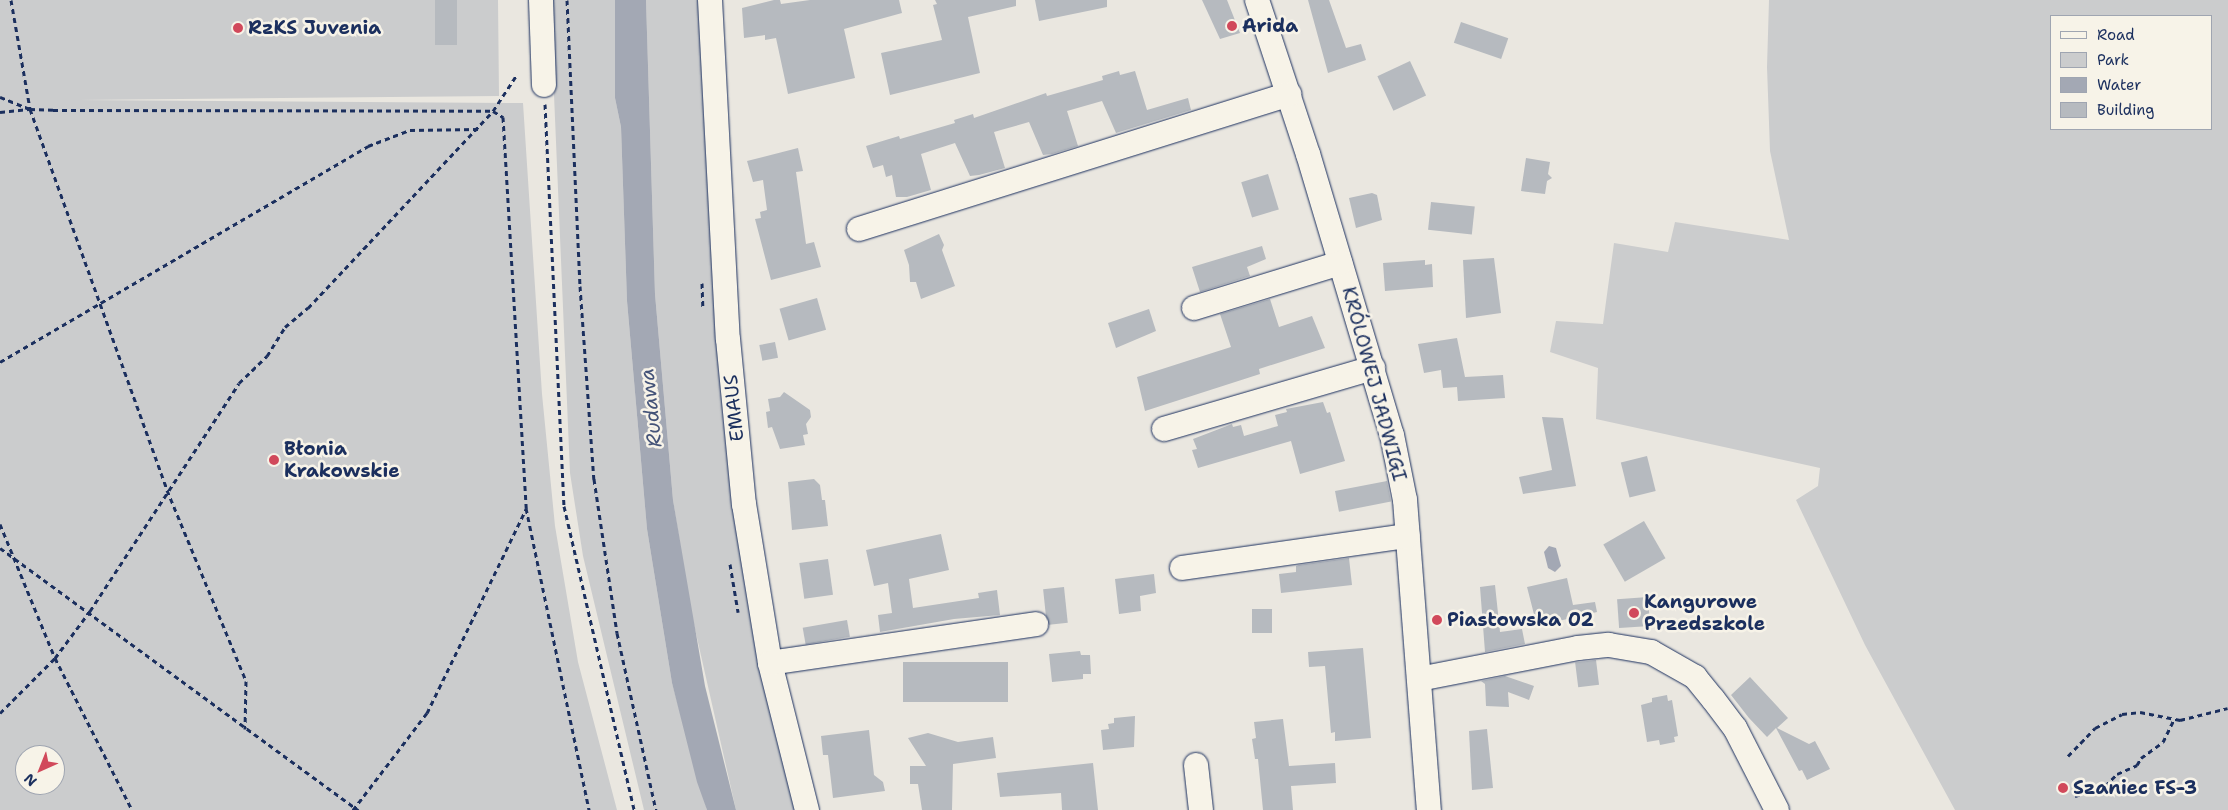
<!DOCTYPE html>
<meta charset="utf-8">
<style>
body{margin:0}
#map{position:relative;width:2228px;height:810px;overflow:hidden;background:#eae7e0;font-family:"Shantell Sans",sans-serif}
div>[style]{position:absolute}
[style*='--x']{left:calc(var(--x)*1px);top:calc(var(--y)*1px);width:calc(var(--w)*1px);rotate:calc(var(--a)*1deg)}
.green>*{inset:0;background:#cbcccd}
.water>*{inset:0;background:#a3a8b4}
.building>*{inset:0;background:#b6babf;transform-origin:0 0}
.path>*{height:3px;margin-top:-1.5px;transform-origin:0;background:repeating-linear-gradient(90deg,#1b2f5e 0 5px,transparent 0 9px)}
.roads{filter:drop-shadow(0 0 1px #1b2f5e) drop-shadow(0 0 1px #1b2f5e)}
.minor>*{height:24px;margin:-12px;padding:0 12px;transform-origin:12px;border-radius:12px;background:#f7f3e8}
.dots>*{width:14px;height:14px;translate:-50% -50%;box-sizing:border-box;border:2px solid #f7f3e8;border-radius:50%}
span{translate:-50% -50%;white-space:nowrap;text-align:center;line-height:1.15;-webkit-text-stroke:5px #f7f3e8;paint-order:stroke}
.poi-label{font-size:19px;color:#1b2f5e;font-weight:700}
.left{translate:0 -50%;text-align:left}
.street-label{font-size:19px;color:#1b2f5e}
.water-label{font-size:20px;color:#445378;font-style:italic}
.legend{position:absolute;left:2050px;top:15px;width:162px;height:115px;box-sizing:border-box;background:#f7f3e8;border:1px solid #9fa5b1;margin:0;padding:6px 9px;list-style:none;font-size:15px;color:#1b2f5e}
.legend li{display:flex;align-items:center;gap:10px;height:25px}
.legend b{width:25px;border:1px solid #9fa5b1}
.north{position:absolute;left:15px;top:745px;width:50px;height:50px;box-sizing:border-box;background:#f7f3e8;border:1px solid #9fa5b1;border-radius:50%;rotate:224deg;font-size:14px;font-weight:700;line-height:20px;text-align:center;color:#1b2f5e}
.north::after{content:'';display:block;margin:auto;width:18px;height:22px;background:#d1495b;clip-path:polygon(50% 0,100% 100%,50% 72%,0 100%)}
</style>
<div id="map">
<div class="green">
<div style="clip-path:polygon(evenodd,0 0,498px 0,499px 96px,79px 100px,523px 103px,542px 394px,555px 526px,578px 662px,617px 810px,0 810px,0 0,25px 755px,55px 755px,55px 785px,25px 785px,25px 755px)"></div>
<div style="clip-path:polygon(550px 0,615px 0,615px 98px,621px 127px,627px 301px,647px 529px,672px 683px,707px 810px,644px 810px,583px 556px,570px 473px)"></div>
<div style="clip-path:polygon(646px 0,705px 0,718px 328px,800px 810px,736px 810px,690px 607px,673px 500px,655px 294px)"></div>
<div style="clip-path:polygon(evenodd,1769px 0,2228px 0,2228px 810px,1955px 810px,1865px 645px,1796px 500px,1818px 486px,1820px 468px,1596px 419px,1598px 368px,1550px 352px,1556px 321px,1603px 324px,1614px 243px,1668px 252px,1675px 222px,1789px 240px,1770px 151px,1767px 67px,1769px 0,2052px 16px,2212px 16px,2212px 129px,2052px 129px,2052px 16px)"></div>
</div>
<div class="water">
<div style="clip-path:polygon(615px 0,646px 0,655px 294px,673px 500px,705px 686px,736px 810px,707px 810px,697px 782px,672px 683px,647px 529px,627px 301px,621px 127px,615px 98px)"></div>
<div style="clip-path:polygon(1549px 546px,1556px 548px,1561px 566px,1555px 572px,1548px 568px,1544px 552px)"></div>
</div>
<div class="building">
<div style="left:435px;top:0;width:22px;height:45px"></div>
<div style="clip-path:polygon(774px 0,780px 0,781px 4px,810px 0,899px 0,902px 13px,844px 29px,855px 78px,788px 94px,776px 38px,765px 40px,765px 35px,744px 38px,742px 8px)"></div>
<div style="clip-path:polygon(935px 0,1016px 0,1016px 6px,968px 17px,980px 73px,890px 95px,881px 53px,942px 40px,933px 5px,937px 4px)"></div>
<div style="clip-path:polygon(1035px 0,1107px 0,1107px 7px,1039px 21px)"></div>
<div style="clip-path:polygon(1202px 0,1227px 0,1240px 33px,1220px 39px)"></div>
<div style="clip-path:polygon(1308px 0,1329px 0,1346px 48px,1361px 44px,1366px 60px,1328px 73px)"></div>
<div style="left:1461px;top:22px;width:50px;height:22px;rotate:19deg"></div>
<div style="left:1410px;top:61px;width:38px;height:36px;rotate:65deg"></div>
<div style="clip-path:polygon(1119px 71px,1120px 75px,1135px 71px,1147px 110px,1188px 98px,1191px 110px,1116px 133px,1102px 101px,1067px 111px,1078px 146px,1052px 154px,1043px 155px,1029px 122px,994px 132px,1005px 168px,979px 175px,970px 176px,955px 143px,921px 154px,931px 190px,907px 197px,896px 197px,892px 175px,886px 177px,883px 165px,873px 168px,866px 146px,899px 136px,900px 139px,955px 123px,954px 120px,973px 114px,974px 118px,1046px 93px,1047px 96px,1103px 80px,1102px 76px)"></div>
<div style="clip-path:polygon(798px 148px,803px 171px,796px 172px,806px 244px,814px 242px,821px 267px,771px 280px,755px 219px,761px 218px,760px 212px,767px 210px,763px 180px,753px 182px,747px 161px)"></div>
<div style="clip-path:polygon(1526px 158px,1550px 162px,1548px 174px,1552px 178px,1547px 181px,1545px 194px,1521px 191px)"></div>
<div style="left:1268px;top:174px;width:37px;height:28px;rotate:73deg"></div>
<div style="clip-path:polygon(1372px 193px,1377px 195px,1382px 220px,1356px 228px,1349px 198px)"></div>
<div style="left:1431px;top:202px;width:44px;height:28px;rotate:6deg"></div>
<div style="clip-path:polygon(939px 234px,944px 245px,942px 250px,955px 286px,921px 299px,916px 282px,910px 282px,909px 265px,904px 250px)"></div>
<div style="clip-path:polygon(1262px 246px,1266px 259px,1247px 267px,1250px 276px,1200px 292px,1192px 267px)"></div>
<div style="clip-path:polygon(1494px 258px,1501px 313px,1466px 318px,1463px 260px)"></div>
<div style="clip-path:polygon(1425px 260px,1425px 265px,1432px 264px,1433px 287px,1385px 291px,1383px 263px)"></div>
<div style="left:817px;top:298px;width:33px;height:39px;rotate:74deg"></div>
<div style="clip-path:polygon(1270px 299px,1279px 327px,1312px 316px,1325px 348px,1259px 369px,1260px 374px,1145px 411px,1137px 377px,1231px 347px,1220px 314px)"></div>
<div style="clip-path:polygon(1149px 309px,1156px 331px,1116px 348px,1108px 323px)"></div>
<div style="clip-path:polygon(1457px 338px,1465px 377px,1503px 375px,1505px 398px,1458px 401px,1457px 387px,1443px 388px,1441px 370px,1424px 373px,1418px 344px)"></div>
<div style="left:775px;top:342px;width:16px;height:16px;rotate:79deg"></div>
<div style="clip-path:polygon(784px 392px,810px 410px,811px 417px,806px 424px,808px 434px,803px 435px,805px 445px,780px 449px,772px 427px,768px 428px,766px 412px,770px 411px,768px 399px,780px 397px)"></div>
<div style="clip-path:polygon(1323px 402px,1327px 413px,1330px 412px,1345px 461px,1300px 474px,1291px 441px,1198px 468px,1192px 450px,1197px 449px,1193px 439px,1232px 424px,1233px 427px,1241px 425px,1244px 436px,1278px 426px,1275px 415px,1287px 412px,1286px 409px)"></div>
<div style="clip-path:polygon(1542px 417px,1563px 418px,1576px 486px,1523px 494px,1519px 477px,1552px 470px)"></div>
<div style="left:1647px;top:456px;width:36px;height:27px;rotate:76deg"></div>
<div style="clip-path:polygon(814px 479px,820px 485px,822px 500px,825px 500px,828px 526px,792px 530px,788px 482px)"></div>
<div style="left:1387px;top:481px;width:21px;height:53px;rotate:79deg"></div>
<div style="left:1644px;top:521px;width:43px;height:47px;rotate:60deg"></div>
<div style="clip-path:polygon(941px 534px,949px 570px,909px 579px,913px 608px,979px 598px,978px 593px,997px 590px,1000px 615px,954px 619px,880px 632px,878px 615px,892px 613px,888px 583px,874px 586px,866px 550px)"></div>
<div style="clip-path:polygon(1349px 558px,1352px 585px,1281px 593px,1279px 574px,1296px 572px,1296px 566px,1299px 565px)"></div>
<div style="left:828px;top:559px;width:36px;height:29px;rotate:82deg"></div>
<div style="clip-path:polygon(1154px 574px,1156px 593px,1140px 596px,1141px 611px,1119px 614px,1115px 579px)"></div>
<div style="clip-path:polygon(1567px 578px,1573px 605px,1595px 602px,1597px 612px,1537px 626px,1527px 587px)"></div>
<div style="clip-path:polygon(1495px 585px,1500px 632px,1522px 629px,1525px 644px,1485px 652px,1480px 587px)"></div>
<div style="left:1064px;top:587px;width:36px;height:21px;rotate:84deg"></div>
<div style="left:1648px;top:597px;width:29px;height:31px;rotate:86deg"></div>
<div style="left:1272px;top:609px;width:24px;height:20px;rotate:90deg"></div>
<div style="left:847px;top:620px;width:17px;height:45px;rotate:80deg"></div>
<div style="clip-path:polygon(1363px 648px,1371px 738px,1335px 741px,1335px 732px,1331px 733px,1325px 666px,1309px 667px,1308px 652px)"></div>
<div style="clip-path:polygon(1080px 651px,1081px 655px,1090px 655px,1091px 674px,1083px 674px,1083px 679px,1052px 682px,1049px 654px)"></div>
<div style="left:1596px;top:660px;width:25px;height:21px;rotate:83deg"></div>
<div style="left:1008px;top:662px;width:40px;height:105px;rotate:90deg"></div>
<div style="clip-path:polygon(1505px 676px,1534px 686px,1529px 700px,1508px 692px,1509px 707px,1486px 706px,1485px 684px,1481px 681px)"></div>
<div style="clip-path:polygon(1750px 677px,1788px 718px,1777px 728px,1809px 744px,1815px 741px,1830px 769px,1807px 780px,1802px 770px,1799px 771px,1776px 728px,1767px 737px,1749px 718px,1731px 695px)"></div>
<div style="clip-path:polygon(1667px 695px,1668px 701px,1672px 700px,1678px 736px,1674px 737px,1675px 742px,1660px 745px,1659px 740px,1647px 742px,1641px 705px,1652px 702px,1652px 698px)"></div>
<div style="clip-path:polygon(1135px 716px,1134px 747px,1103px 750px,1101px 730px,1109px 729px,1108px 724px,1114px 723px,1114px 718px)"></div>
<div style="clip-path:polygon(1283px 719px,1289px 766px,1335px 763px,1336px 783px,1291px 786px,1293px 810px,1263px 810px,1258px 759px,1255px 759px,1252px 739px,1256px 738px,1254px 722px)"></div>
<div style="clip-path:polygon(1487px 729px,1493px 788px,1472px 790px,1469px 731px)"></div>
<div style="clip-path:polygon(869px 730px,874px 775px,883px 782px,885px 791px,833px 798px,828px 755px,823px 755px,821px 736px)"></div>
<div style="clip-path:polygon(928px 733px,958px 742px,993px 737px,996px 758px,953px 764px,952px 810px,922px 810px,918px 784px,910px 784px,910px 766px,926px 766px,908px 738px)"></div>
<div style="clip-path:polygon(1093px 763px,1098px 810px,1062px 810px,1061px 793px,1000px 797px,997px 773px)"></div>
</div>
<div class="path">
<div style="--x:11;--y:0;--w:111;--a:80.1"></div>
<div style="--x:30;--y:109;--w:405;--a:70.2"></div>
<div style="--x:167;--y:490;--w:207;--a:67.5"></div>
<div style="--x:246;--y:681;--w:48;--a:91.2"></div>
<div style="--x:567;--y:0;--w:286;--a:87.4"></div>
<div style="--x:580;--y:286;--w:194;--a:85.9"></div>
<div style="--x:594;--y:479;--w:156;--a:81.5"></div>
<div style="--x:617;--y:633;--w:181;--a:77.6"></div>
<div style="--x:0;--y:97;--w:32;--a:22"></div>
<div style="--x:30;--y:109;--w:23;--a:2"></div>
<div style="--x:53;--y:110;--w:440;--a:0.1"></div>
<div style="--x:493;--y:111;--w:12;--a:31"></div>
<div style="--x:503;--y:117;--w:392;--a:86.6"></div>
<div style="--x:526;--y:508;--w:309;--a:78.2"></div>
<div style="--x:545;--y:104;--w:402;--a:87.3"></div>
<div style="--x:564;--y:506;--w:312;--a:77"></div>
<div style="--x:0;--y:112;--w:29;--a:-6"></div>
<div style="--x:702;--y:283;--w:24;--a:88"></div>
<div style="--x:0;--y:362;--w:427;--a:-30.4"></div>
<div style="--x:368;--y:146;--w:45;--a:-20.9"></div>
<div style="--x:410;--y:130;--w:68;--a:-0.8"></div>
<div style="--x:0;--y:524;--w:145;--a:67.7"></div>
<div style="--x:55;--y:658;--w:170;--a:63.1"></div>
<div style="--x:0;--y:548;--w:444;--a:36.2"></div>
<div style="--x:730;--y:564;--w:49;--a:80.5"></div>
<div style="--x:0;--y:713;--w:78;--a:-45"></div>
<div style="--x:55;--y:658;--w:59;--a:-53.3"></div>
<div style="--x:90;--y:611;--w:272;--a:-56.8"></div>
<div style="--x:239;--y:383;--w:39;--a:-44"></div>
<div style="--x:267;--y:356;--w:34;--a:-58"></div>
<div style="--x:285;--y:327;--w:30;--a:-40"></div>
<div style="--x:308;--y:308;--w:270;--a:-46.8"></div>
<div style="--x:493;--y:111;--w:42;--a:-56.7"></div>
<div style="--x:2068;--y:756;--w:39;--a:-46"></div>
<div style="--x:2095;--y:728;--w:30;--a:-27"></div>
<div style="--x:2122;--y:714;--w:18;--a:-6"></div>
<div style="--x:2140;--y:712;--w:41;--a:11.3"></div>
<div style="--x:2180;--y:720;--w:49;--a:-14"></div>
<div style="--x:2075;--y:796;--w:32;--a:-18"></div>
<div style="--x:2105;--y:786;--w:17;--a:-45"></div>
<div style="--x:2117;--y:774;--w:22;--a:-24"></div>
<div style="--x:2137;--y:765;--w:8;--a:-60"></div>
<div style="--x:2141;--y:758;--w:27;--a:-36"></div>
<div style="--x:2163;--y:742;--w:25;--a:-64"></div>
<div style="--x:353;--y:810;--w:122;--a:-52.7"></div>
<div style="--x:427;--y:713;--w:227;--a:-64.1"></div>
</div>
<div class="roads">
<div class="minor">
<div style="--x:541;--y:0;--w:85;--a:88"></div>
<div style="--x:710;--y:0;--w:339;--a:87"></div>
<div style="--x:728;--y:339;--w:166;--a:84.5"></div>
<div style="--x:744;--y:504;--w:161;--a:80.7"></div>
<div style="--x:770;--y:663;--w:152;--a:75.9"></div>
<div style="--x:1257;--y:0;--w:162;--a:71.7"></div>
<div style="--x:1308;--y:154;--w:293;--a:73.4"></div>
<div style="--x:1392;--y:435;--w:66;--a:78.7"></div>
<div style="--x:1405;--y:500;--w:311;--a:85.6"></div>
<div style="--x:859;--y:229;--w:451;--a:-17.4"></div>
<div style="--x:1194;--y:308;--w:153;--a:-17.1"></div>
<div style="--x:1164;--y:429;--w:218;--a:-16.3"></div>
<div style="--x:1182;--y:568;--w:228;--a:-8.1"></div>
<div style="--x:770;--y:663;--w:269;--a:-8.3"></div>
<div style="--x:1419;--y:679;--w:162;--a:-11"></div>
<div style="--x:1578;--y:648;--w:31;--a:-6"></div>
<div style="--x:1609;--y:645;--w:43;--a:9.5"></div>
<div style="--x:1651;--y:652;--w:51;--a:29.6"></div>
<div style="--x:1695;--y:677;--w:28;--a:51"></div>
<div style="--x:1713;--y:699;--w:36;--a:53"></div>
<div style="--x:1735;--y:728;--w:92;--a:62.9"></div>
<div style="--x:1196;--y:765;--w:45;--a:83.7"></div>
</div>
</div>
<div class="dots">
<div style="left:1232px;top:26px;background:#d1495b"></div>
<div style="left:238px;top:28px;background:#d1495b"></div>
<div style="left:274px;top:460px;background:#d1495b"></div>
<div style="left:1634px;top:613px;background:#d1495b"></div>
<div style="left:1437px;top:620px;background:#d1495b"></div>
<div style="left:2063px;top:788px;background:#d1495b"></div>
</div>
<div class="poi-label">
<span class="left" style="left:1242px;top:26px">Arida</span>
<span class="left" style="left:248px;top:28px">RzKS Juvenia</span>
<span class="left" style="left:284px;top:460px">Błonia<br>Krakowskie</span>
<span class="left" style="left:1644px;top:613px">Kangurowe<br>Przedszkole</span>
<span class="left" style="left:1447px;top:620px">Piastowska 02</span>
<span class="left" style="left:2073px;top:788px">Szaniec FS-3</span>
</div>
<div class="street-label">
<span style="left:1374px;top:384px;rotate:75deg">KRÓLOWEJ JADWIGI</span>
<span style="left:734px;top:408px;rotate:-96deg">EMAUS</span>
</div>
<div class="water-label">
<span style="left:651px;top:408px;rotate:-96deg">Rudawa</span>
</div>
<ul class="legend">
<li><b style="height:6px;background:#f7f3e8"></b>Road</li>
<li><b style="height:14px;background:#cbcccd"></b>Park</li>
<li><b style="height:14px;background:#a3a8b4"></b>Water</li>
<li><b style="height:14px;background:#b6babf"></b>Building</li>
</ul>
<div class="north">N</div>
</div>
